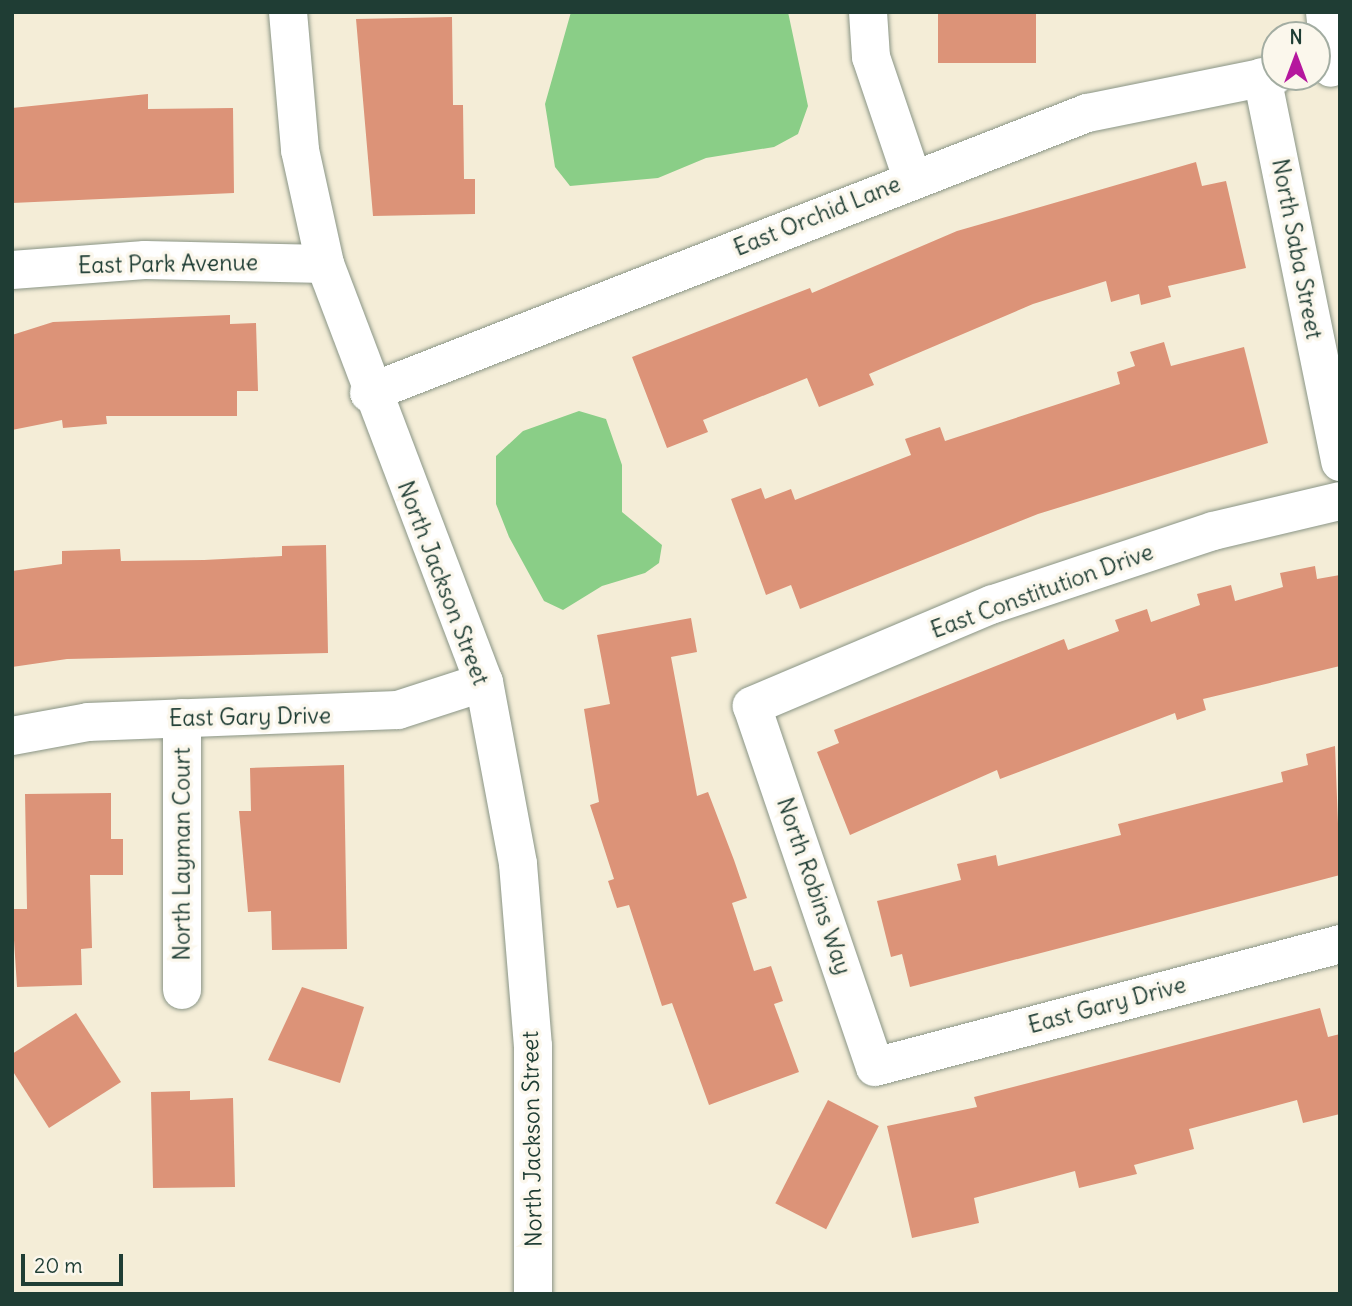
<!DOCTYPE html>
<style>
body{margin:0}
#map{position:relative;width:1352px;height:1306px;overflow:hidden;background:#f4edd7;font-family:Delius,sans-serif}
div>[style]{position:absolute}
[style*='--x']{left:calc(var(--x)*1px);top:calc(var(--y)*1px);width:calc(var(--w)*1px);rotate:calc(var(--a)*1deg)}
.green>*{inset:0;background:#8ace87}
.building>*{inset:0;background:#dc9378;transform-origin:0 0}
.roads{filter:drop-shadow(0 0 2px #8a9586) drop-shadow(0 0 2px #8a9586)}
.minor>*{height:38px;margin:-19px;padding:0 19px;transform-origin:19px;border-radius:19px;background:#fff}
span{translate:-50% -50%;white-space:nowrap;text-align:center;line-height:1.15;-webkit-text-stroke:7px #fbf7ec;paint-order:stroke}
.street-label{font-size:23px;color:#1f3d34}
.frame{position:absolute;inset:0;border:14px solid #1f3d34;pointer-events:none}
.north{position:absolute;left:1261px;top:21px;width:70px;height:70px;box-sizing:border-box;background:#fbf7ec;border:2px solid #a3ada2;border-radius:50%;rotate:0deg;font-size:19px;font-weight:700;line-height:28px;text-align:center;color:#1f3d34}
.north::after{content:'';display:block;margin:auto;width:24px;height:32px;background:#b5179e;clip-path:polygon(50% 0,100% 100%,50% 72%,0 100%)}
.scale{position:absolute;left:21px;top:1254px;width:102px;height:32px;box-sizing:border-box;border:4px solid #1f3d34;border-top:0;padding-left:9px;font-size:21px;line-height:24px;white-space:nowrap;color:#1f3d34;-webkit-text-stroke:5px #fbf7ec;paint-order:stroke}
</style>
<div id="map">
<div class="green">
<div style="clip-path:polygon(571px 12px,788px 12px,808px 106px,798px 134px,774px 147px,706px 158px,658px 178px,570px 186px,555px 167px,545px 104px)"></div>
<div style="clip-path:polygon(579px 411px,606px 419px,622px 465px,622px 512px,662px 545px,659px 563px,645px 573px,602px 586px,563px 610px,544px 601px,509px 537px,496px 504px,496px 456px,523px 431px)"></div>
</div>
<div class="building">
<div style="left:938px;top:12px;width:98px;height:51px"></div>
<div style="clip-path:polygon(452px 17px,453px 105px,463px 105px,464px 179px,475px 179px,475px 214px,373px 216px,356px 19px)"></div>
<div style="clip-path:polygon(148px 94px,148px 109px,233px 108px,234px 193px,12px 203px,12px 108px)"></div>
<div style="clip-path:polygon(1196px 162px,1202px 186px,1226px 181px,1246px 268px,1168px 286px,1171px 297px,1141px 305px,1139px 294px,1111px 302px,1106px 281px,1033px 304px,869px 374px,874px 385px,819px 407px,807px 378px,703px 420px,708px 432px,667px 448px,632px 357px,810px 288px,812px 293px,957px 231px)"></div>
<div style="clip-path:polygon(230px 315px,230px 324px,256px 323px,258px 391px,237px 391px,237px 416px,106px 416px,107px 424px,63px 428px,62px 420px,12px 430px,12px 335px,53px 322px)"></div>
<div style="clip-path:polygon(1164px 342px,1171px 366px,1244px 347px,1268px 443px,1038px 514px,800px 609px,791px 585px,766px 595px,731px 499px,761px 488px,765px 499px,791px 489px,795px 500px,911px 455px,905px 439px,940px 427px,945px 441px,1120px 384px,1117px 372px,1135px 366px,1130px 352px)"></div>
<div style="clip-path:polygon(326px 545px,328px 653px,67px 659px,12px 667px,12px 571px,62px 564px,62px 551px,120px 549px,121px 561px,204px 560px,282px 556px,282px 546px)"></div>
<div style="clip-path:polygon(1315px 566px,1317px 579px,1340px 575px,1340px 666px,1203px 699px,1206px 710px,1177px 720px,1175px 713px,1000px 779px,997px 770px,850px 835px,817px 752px,839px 743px,834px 730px,1064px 639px,1068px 650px,1119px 631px,1115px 620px,1147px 609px,1151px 622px,1200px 605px,1197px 594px,1231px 585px,1235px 601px,1283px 587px,1280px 573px)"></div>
<div style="clip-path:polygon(691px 618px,697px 652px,671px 657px,697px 796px,708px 792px,734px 860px,747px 898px,732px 903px,754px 971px,771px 966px,783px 1001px,774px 1004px,799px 1072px,709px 1105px,672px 1003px,662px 1006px,629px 905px,617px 908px,608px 881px,614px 879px,590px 805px,599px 802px,584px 709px,610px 704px,597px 635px)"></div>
<div style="clip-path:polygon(1335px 746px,1340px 875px,910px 987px,902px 954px,891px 957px,877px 901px,961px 880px,957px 864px,996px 855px,998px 866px,1121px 835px,1118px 824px,1283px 782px,1281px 772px,1308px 765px,1306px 754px)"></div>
<div style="clip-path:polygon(344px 765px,347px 949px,272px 950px,271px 911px,248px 912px,239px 811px,251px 811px,250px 768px)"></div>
<div style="clip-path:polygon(111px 793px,111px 839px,123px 839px,123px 875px,90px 875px,92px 948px,81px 949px,82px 985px,17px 987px,12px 909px,27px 909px,25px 794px)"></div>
<div style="clip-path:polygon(302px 987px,364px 1007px,340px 1083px,268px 1060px)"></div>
<div style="clip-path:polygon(1320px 1008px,1328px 1037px,1340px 1034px,1340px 1114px,1303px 1123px,1297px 1100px,1189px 1129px,1194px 1149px,1134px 1165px,1137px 1174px,1079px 1188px,1075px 1171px,974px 1198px,979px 1223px,912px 1238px,887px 1126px,977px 1107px,974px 1097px)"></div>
<div style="clip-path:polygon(76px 1013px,121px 1082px,49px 1128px,12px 1070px,12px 1054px)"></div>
<div style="clip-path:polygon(190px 1091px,190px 1100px,233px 1098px,235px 1187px,153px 1188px,151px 1092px)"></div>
<div style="left:828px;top:1100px;width:57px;height:116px;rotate:27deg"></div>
</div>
<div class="roads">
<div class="minor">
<div style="--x:288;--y:12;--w:139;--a:85"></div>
<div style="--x:300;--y:150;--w:117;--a:77.6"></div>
<div style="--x:325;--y:264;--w:447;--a:69.2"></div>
<div style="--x:484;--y:682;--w:185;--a:79.4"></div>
<div style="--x:518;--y:864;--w:183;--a:85.3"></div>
<div style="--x:533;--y:1046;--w:248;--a:90"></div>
<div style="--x:868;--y:12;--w:45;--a:86.2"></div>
<div style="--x:871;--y:57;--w:128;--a:71.3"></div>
<div style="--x:1325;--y:12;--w:56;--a:83.9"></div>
<div style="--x:1262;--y:77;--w:393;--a:78.5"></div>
<div style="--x:12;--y:270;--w:133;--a:-4.3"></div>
<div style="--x:145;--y:260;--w:180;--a:1.3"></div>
<div style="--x:369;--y:393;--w:771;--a:-21.3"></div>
<div style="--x:1087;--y:113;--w:192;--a:-11.4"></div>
<div style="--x:1340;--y:501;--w:130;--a:166.7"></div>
<div style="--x:1213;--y:531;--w:232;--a:161.6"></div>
<div style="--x:993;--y:604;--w:262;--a:157.1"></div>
<div style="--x:752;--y:706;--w:381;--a:71.2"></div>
<div style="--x:875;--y:1067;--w:481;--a:-14.8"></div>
<div style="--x:182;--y:718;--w:272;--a:90"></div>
<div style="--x:12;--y:736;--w:77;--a:-10.4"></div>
<div style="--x:88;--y:722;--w:310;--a:-2.2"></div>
<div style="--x:398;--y:710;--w:90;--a:-18"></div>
</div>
</div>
<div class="street-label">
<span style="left:817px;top:216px;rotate:-22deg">East Orchid Lane</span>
<span style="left:1297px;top:249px;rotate:79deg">North Saba Street</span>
<span style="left:168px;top:264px;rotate:-1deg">East Park Avenue</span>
<span style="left:443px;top:583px;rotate:69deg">North Jackson Street</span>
<span style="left:1042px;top:591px;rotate:-20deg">East Constitution Drive</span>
<span style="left:250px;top:717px;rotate:-1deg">East Gary Drive</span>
<span style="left:182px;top:854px;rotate:-90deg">North Layman Court</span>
<span style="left:814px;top:886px;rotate:71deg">North Robins Way</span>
<span style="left:1107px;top:1005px;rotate:-15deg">East Gary Drive</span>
<span style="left:532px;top:1139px;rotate:-91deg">North Jackson Street</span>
</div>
<div class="frame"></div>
<div class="north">N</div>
<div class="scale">20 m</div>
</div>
